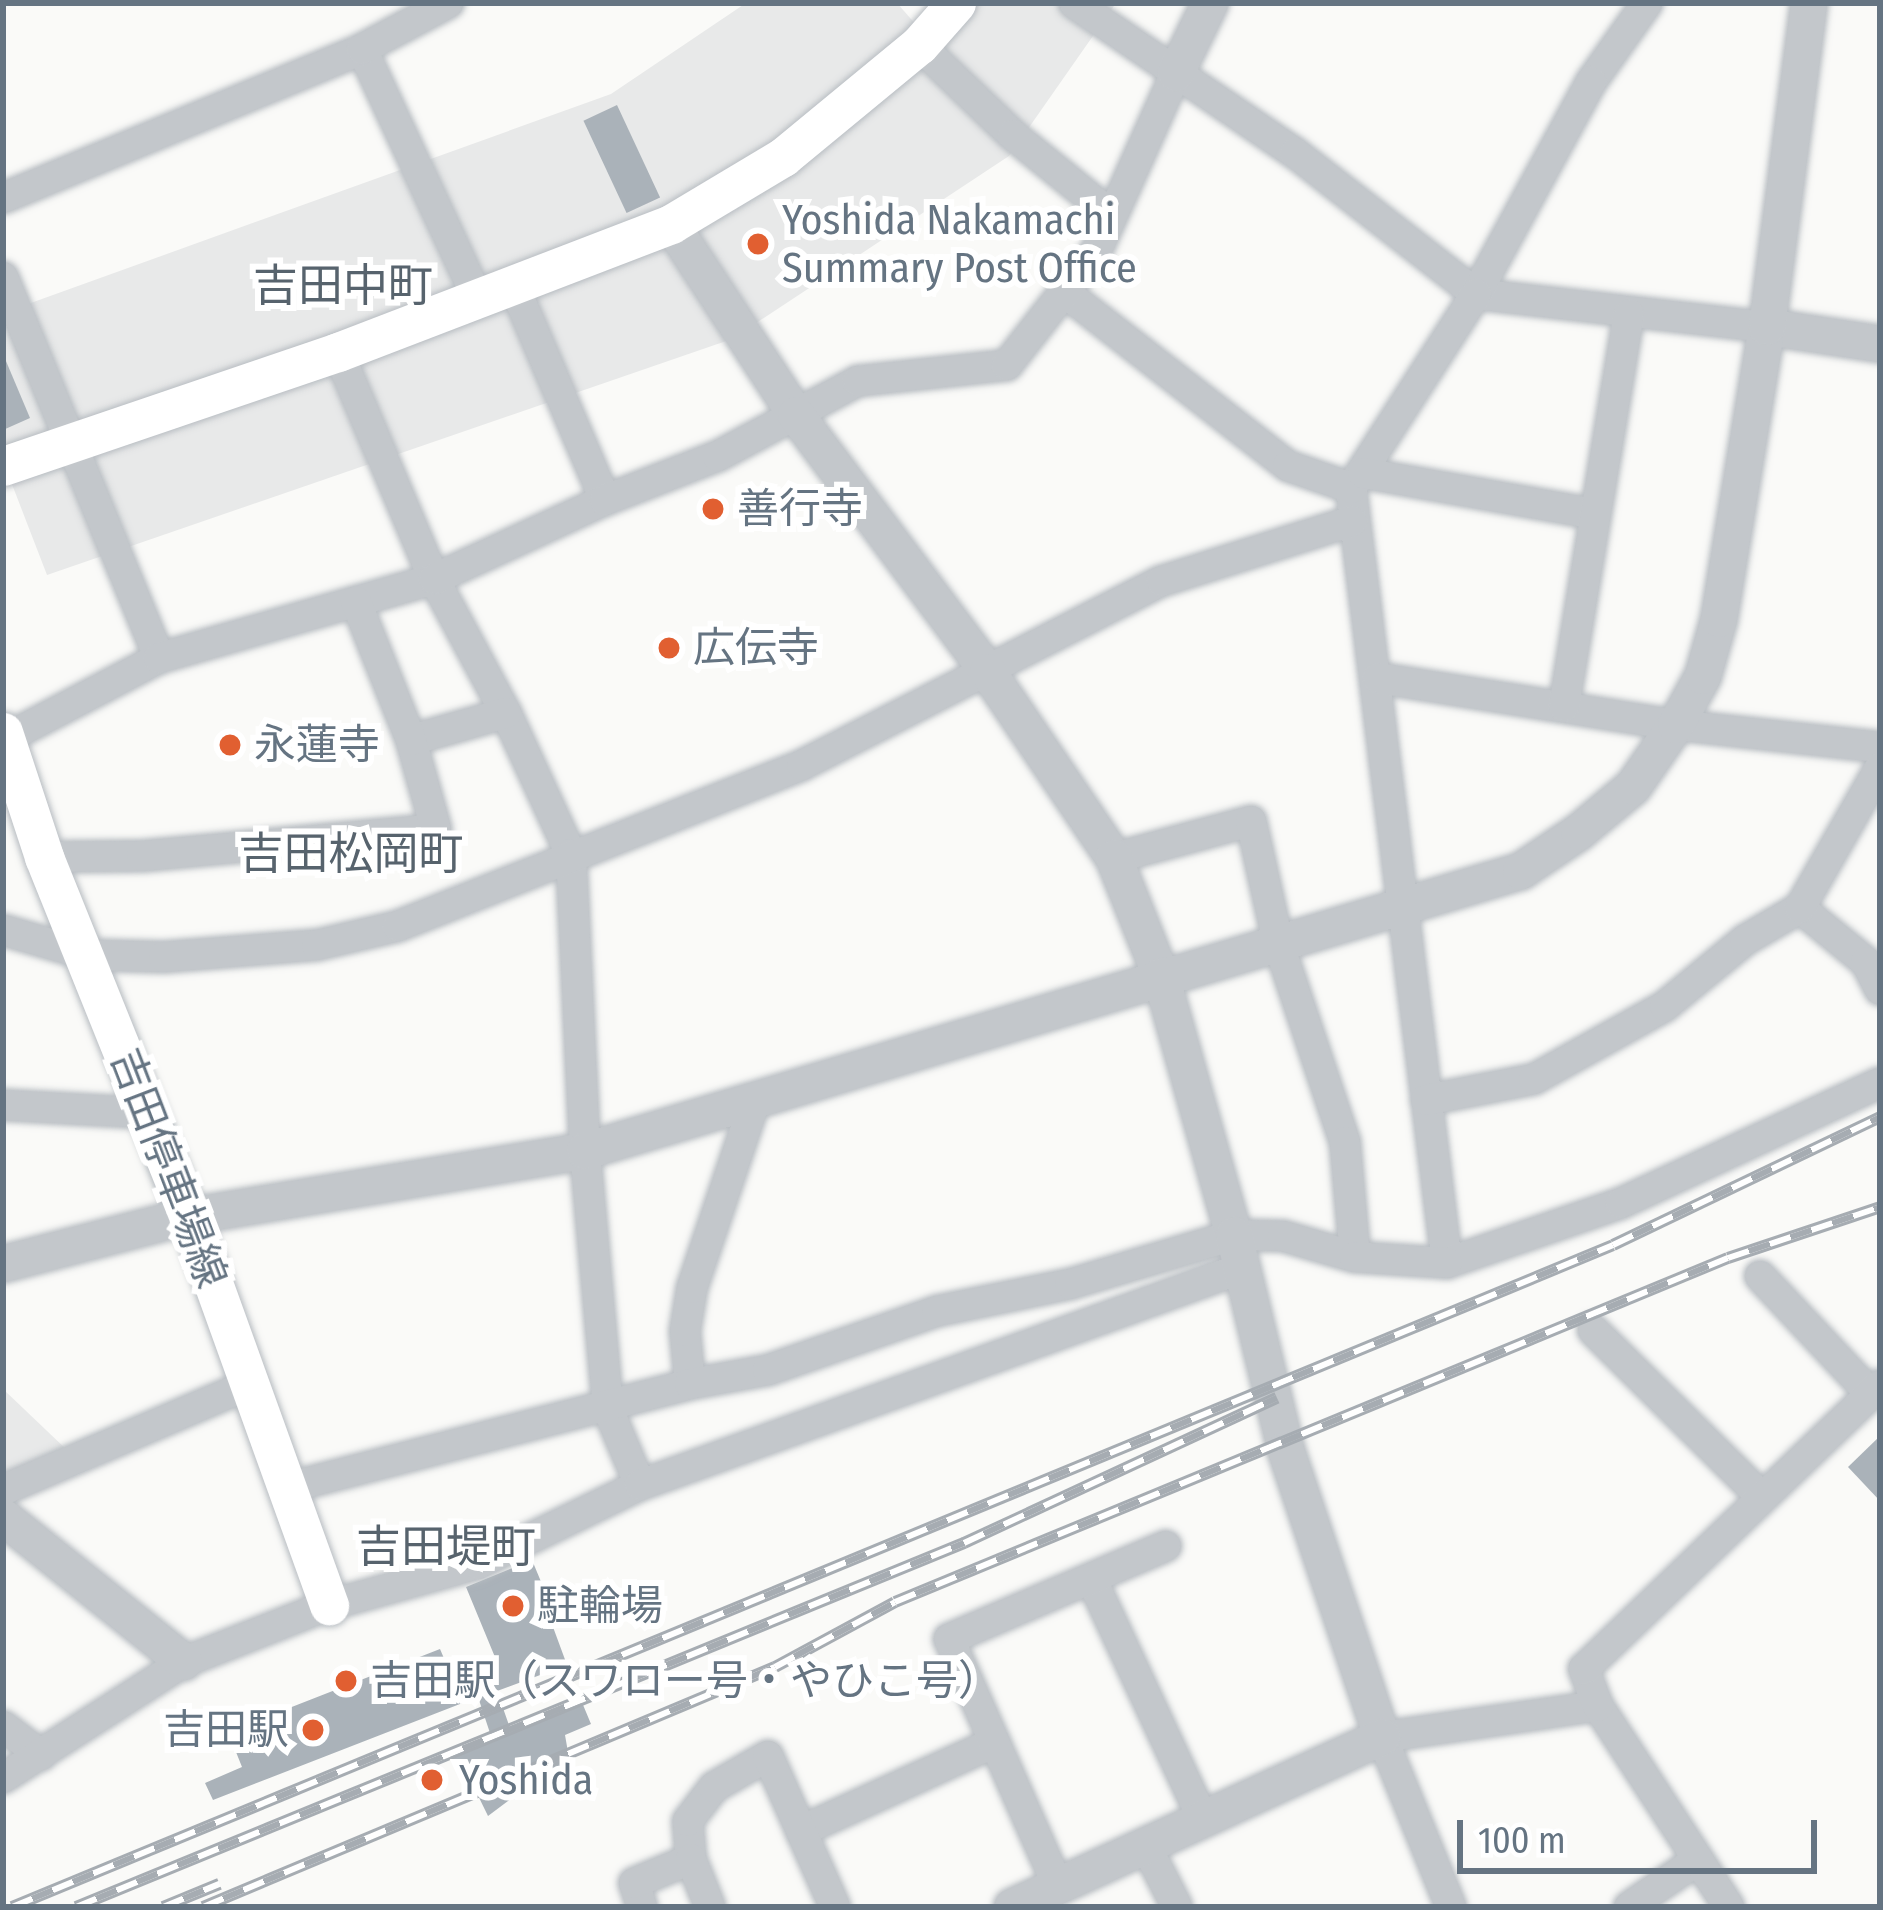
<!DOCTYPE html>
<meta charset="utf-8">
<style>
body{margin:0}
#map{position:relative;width:1883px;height:1910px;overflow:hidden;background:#fafaf8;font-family:"Fira Sans Condensed","Noto Sans JP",sans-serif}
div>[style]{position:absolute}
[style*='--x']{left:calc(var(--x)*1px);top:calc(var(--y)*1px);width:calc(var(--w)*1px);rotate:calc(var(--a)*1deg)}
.built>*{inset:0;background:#e8e9e9}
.building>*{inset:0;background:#aab2b9;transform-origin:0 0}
.roads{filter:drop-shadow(0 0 3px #b8bdc2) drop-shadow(0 0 3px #b8bdc2)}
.minor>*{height:30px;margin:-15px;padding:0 15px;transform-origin:15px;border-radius:15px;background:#c3c7cb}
.tertiary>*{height:36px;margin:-18px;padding:0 18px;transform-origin:18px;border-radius:18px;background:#c3c7cb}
.secondary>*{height:39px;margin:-19.5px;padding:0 19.5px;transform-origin:19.5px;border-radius:19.5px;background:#fff}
.rail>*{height:12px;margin-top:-6px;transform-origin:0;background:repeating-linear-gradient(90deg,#fff 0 22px,#a6acb2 0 44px);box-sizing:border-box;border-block:3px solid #a6acb2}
.dots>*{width:33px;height:33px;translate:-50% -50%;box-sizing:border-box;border:6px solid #fff;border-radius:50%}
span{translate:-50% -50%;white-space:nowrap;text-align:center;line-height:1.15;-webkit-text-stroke:12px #fff;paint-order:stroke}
.poi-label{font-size:42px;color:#657482}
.left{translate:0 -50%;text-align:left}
.right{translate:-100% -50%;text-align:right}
.street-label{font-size:42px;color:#657482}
.neighbourhood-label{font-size:45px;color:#57636d}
.frame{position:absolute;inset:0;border:6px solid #657482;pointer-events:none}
.scale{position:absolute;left:1457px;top:1820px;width:360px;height:54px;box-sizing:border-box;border:6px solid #657482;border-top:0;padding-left:15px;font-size:36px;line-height:42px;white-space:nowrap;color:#657482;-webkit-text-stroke:9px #fff;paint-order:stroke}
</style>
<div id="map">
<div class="built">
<div style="clip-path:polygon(746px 3px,897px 3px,918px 27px,939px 3px,1116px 3px,1009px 156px,732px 339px,47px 575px,3px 461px,3px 313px,611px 94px)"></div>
<div style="clip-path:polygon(3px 1389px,67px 1450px,3px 1478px)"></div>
</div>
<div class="building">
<div style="left:617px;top:105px;width:102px;height:37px;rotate:65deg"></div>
<div style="clip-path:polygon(3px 354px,30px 418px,3px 430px)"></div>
<div style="clip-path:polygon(1880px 1436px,1880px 1501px,1848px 1467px)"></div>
<div style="clip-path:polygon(532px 1560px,559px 1625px,553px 1627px,567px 1665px,497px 1691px,510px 1728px,581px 1700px,591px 1724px,565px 1735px,572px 1775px,532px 1783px,488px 1816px,466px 1771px,459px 1773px,450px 1756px,491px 1736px,478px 1697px,213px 1800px,205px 1783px,242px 1767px,228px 1732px,440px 1649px,452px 1677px,497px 1662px,466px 1587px)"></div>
</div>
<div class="roads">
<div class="minor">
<div style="--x:1074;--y:3;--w:267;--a:34.2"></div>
<div style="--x:1295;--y:153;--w:229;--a:37.9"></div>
<div style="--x:1476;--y:294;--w:293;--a:6.5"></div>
<div style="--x:1647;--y:3;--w:97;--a:125.3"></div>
<div style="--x:1591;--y:82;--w:241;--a:118.5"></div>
<div style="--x:1476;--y:294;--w:231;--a:122.8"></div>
<div style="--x:1351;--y:488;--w:781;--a:82.94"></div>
<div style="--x:1447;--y:1263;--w:184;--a:-19"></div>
<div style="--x:1621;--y:1203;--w:285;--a:-24.9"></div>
<div style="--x:919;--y:45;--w:130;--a:43.8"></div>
<div style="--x:1013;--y:135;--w:125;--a:39.2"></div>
<div style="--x:362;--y:49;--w:276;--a:65.1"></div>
<div style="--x:3;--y:198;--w:389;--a:-22.5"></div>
<div style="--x:362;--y:49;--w:98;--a:-28.1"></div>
<div style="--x:3;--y:277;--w:412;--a:67.7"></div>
<div style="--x:513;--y:284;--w:235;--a:66.9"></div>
<div style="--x:1067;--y:294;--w:280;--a:37.9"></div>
<div style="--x:1288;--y:466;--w:67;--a:19.2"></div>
<div style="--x:338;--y:352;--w:246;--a:67.1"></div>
<div style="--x:434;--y:579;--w:152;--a:61.8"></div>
<div style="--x:506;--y:713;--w:155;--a:65.3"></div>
<div style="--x:571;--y:854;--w:297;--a:87.3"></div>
<div style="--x:585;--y:1151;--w:259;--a:84.9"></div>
<div style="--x:608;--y:1409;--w:82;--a:67.2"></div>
<div style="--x:1363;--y:473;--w:236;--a:10"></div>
<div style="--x:1378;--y:678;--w:302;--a:9"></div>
<div style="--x:1676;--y:725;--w:205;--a:6.2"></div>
<div style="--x:1564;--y:706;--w:397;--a:-80.6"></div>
<div style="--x:3;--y:740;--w:176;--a:-27.7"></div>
<div style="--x:159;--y:658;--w:286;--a:-16"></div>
<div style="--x:434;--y:579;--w:188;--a:-24.8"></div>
<div style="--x:605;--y:500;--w:121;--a:-21.3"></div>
<div style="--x:718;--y:456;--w:159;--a:-28.2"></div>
<div style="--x:858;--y:381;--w:150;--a:-6.1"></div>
<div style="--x:1007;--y:365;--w:146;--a:-52"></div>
<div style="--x:1097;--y:250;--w:194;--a:-65.9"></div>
<div style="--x:411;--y:740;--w:99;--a:-15.9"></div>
<div style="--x:44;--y:857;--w:98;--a:-0.6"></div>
<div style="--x:142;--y:856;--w:295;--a:-5.2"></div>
<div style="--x:436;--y:829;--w:92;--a:-105.7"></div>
<div style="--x:411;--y:740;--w:149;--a:-111.7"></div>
<div style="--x:1114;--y:858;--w:142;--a:-15.1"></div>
<div style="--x:1251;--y:821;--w:124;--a:77.4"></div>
<div style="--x:1278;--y:942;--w:211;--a:71.5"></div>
<div style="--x:1345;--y:1142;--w:115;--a:85"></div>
<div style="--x:1800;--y:908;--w:85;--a:39.3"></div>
<div style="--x:1866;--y:962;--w:31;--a:63"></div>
<div style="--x:3;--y:930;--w:89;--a:16.4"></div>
<div style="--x:88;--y:955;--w:76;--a:1.5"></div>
<div style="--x:164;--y:957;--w:153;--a:-4.5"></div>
<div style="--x:317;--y:945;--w:83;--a:-13.2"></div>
<div style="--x:398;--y:926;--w:435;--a:-21.7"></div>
<div style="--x:802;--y:765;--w:404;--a:-27.1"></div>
<div style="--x:1162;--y:581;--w:199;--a:-17.5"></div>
<div style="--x:1426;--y:1100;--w:110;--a:-11"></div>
<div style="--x:1534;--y:1079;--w:150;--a:-29.1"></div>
<div style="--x:1665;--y:1006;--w:104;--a:-39.5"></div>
<div style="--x:1745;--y:940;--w:64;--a:-30.2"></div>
<div style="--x:1800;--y:908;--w:161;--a:-60.3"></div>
<div style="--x:3;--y:1105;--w:143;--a:3.2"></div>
<div style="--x:1760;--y:1276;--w:162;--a:46.8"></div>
<div style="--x:1593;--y:1330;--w:238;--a:44.7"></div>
<div style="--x:690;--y:1384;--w:53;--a:-95.4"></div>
<div style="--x:685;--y:1331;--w:44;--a:-80.8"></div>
<div style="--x:692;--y:1288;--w:194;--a:-71.4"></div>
<div style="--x:286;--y:1488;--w:417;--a:-14.4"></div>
<div style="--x:690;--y:1384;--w:79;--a:-10.2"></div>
<div style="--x:768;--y:1370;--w:179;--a:-19.2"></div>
<div style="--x:937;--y:1311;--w:136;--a:-11.5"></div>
<div style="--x:1070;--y:1284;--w:171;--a:-16.6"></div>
<div style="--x:1234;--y:1235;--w:49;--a:1.2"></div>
<div style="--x:1283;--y:1236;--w:75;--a:16.3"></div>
<div style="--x:1355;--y:1257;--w:92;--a:3.7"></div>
<div style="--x:3;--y:1490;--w:267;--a:-23.2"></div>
<div style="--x:1091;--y:1578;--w:266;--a:65.1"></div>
<div style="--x:3;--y:1726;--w:48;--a:37.3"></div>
<div style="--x:3;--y:1778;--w:215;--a:-32.7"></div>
<div style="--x:184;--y:1662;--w:156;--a:-21.5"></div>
<div style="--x:329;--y:1605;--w:155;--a:-15.4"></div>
<div style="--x:478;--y:1564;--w:180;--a:-26"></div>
<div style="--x:640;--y:1485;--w:638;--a:-19.8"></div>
<div style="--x:801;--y:1831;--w:213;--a:-24.6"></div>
<div style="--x:1146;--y:1846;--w:68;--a:63.1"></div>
<div style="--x:691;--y:1859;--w:38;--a:-95"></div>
<div style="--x:688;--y:1821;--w:43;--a:-52.6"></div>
<div style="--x:714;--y:1787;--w:62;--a:-29.9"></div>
<div style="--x:768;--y:1756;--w:165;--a:66.1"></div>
<div style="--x:1058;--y:1886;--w:270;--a:-113.8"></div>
<div style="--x:949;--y:1639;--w:236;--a:-23.2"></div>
<div style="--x:642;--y:1907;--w:25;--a:-108"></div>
<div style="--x:634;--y:1883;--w:62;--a:-22.8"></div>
<div style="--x:691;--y:1859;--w:52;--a:68.4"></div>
<div style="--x:1451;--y:1907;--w:183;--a:-112.1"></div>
<div style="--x:1382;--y:1737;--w:218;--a:-8.2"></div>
<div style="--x:1629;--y:1907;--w:81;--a:-34.5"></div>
<div style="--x:1729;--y:1907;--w:240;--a:-123.1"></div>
<div style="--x:1598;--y:1706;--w:40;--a:-111"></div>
<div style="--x:1584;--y:1669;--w:410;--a:-43.8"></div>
</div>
<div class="tertiary">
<div style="--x:1176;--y:73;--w:78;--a:-64.1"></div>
<div style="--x:671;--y:224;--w:228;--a:56.8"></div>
<div style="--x:796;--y:415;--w:321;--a:53.2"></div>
<div style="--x:988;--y:672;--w:225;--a:55.9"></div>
<div style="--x:1114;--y:858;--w:127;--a:68.3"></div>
<div style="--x:1161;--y:976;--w:269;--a:74.3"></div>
<div style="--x:1234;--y:1235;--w:221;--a:76.4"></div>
<div style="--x:1286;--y:1450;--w:303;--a:71.5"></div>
<div style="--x:1382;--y:1737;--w:407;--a:155.3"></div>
<div style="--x:1767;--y:327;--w:114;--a:8.6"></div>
<div style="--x:3;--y:1264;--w:188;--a:-14.5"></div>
<div style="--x:185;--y:1217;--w:405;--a:-9.4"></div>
<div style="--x:585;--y:1151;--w:977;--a:-16.65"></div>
<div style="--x:1521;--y:871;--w:70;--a:-33.9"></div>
<div style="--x:1579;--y:832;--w:70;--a:-39.8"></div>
<div style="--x:1633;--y:787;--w:75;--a:-55.3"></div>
<div style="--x:1676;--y:725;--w:56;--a:-61.1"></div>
<div style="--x:1703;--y:676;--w:59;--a:-74.3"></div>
<div style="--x:1719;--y:619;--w:296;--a:-80.7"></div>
<div style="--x:1767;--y:327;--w:327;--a:-82.6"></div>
<div style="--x:3;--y:1517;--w:232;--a:38.7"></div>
</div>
<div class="secondary">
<div style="--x:3;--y:466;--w:354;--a:-18.8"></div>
<div style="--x:338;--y:352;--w:357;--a:-21"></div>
<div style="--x:671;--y:224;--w:131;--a:-30.9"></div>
<div style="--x:783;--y:157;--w:176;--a:-39.5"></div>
<div style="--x:919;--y:45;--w:56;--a:-48.6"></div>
<div style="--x:3;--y:732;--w:132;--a:71.8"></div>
<div style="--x:44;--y:857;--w:402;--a:68.1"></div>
<div style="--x:194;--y:1230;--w:399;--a:70.2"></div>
</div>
</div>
<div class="rail">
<div style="--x:12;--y:1907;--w:1732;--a:-22.46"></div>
<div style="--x:1613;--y:1245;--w:296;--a:-25.6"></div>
<div style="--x:76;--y:1907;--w:960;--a:-22.29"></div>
<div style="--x:964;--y:1543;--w:345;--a:-24.9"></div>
<div style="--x:163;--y:1907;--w:61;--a:-22.3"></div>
<div style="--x:203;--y:1907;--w:620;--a:-22.76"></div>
<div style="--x:775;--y:1667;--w:136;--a:-28.4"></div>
<div style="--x:895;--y:1602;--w:901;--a:-22.44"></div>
<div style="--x:1728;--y:1258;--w:160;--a:-18.5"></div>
</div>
<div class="dots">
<div style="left:758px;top:244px;background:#e15f31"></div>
<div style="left:713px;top:509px;background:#e15f31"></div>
<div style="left:669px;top:648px;background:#e15f31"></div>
<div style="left:230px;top:745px;background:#e15f31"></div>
<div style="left:513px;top:1606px;background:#e15f31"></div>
<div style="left:346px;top:1681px;background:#e15f31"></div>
<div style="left:313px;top:1730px;background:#e15f31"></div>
<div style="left:432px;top:1780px;background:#e15f31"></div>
</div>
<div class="poi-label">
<span class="left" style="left:782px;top:244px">Yoshida Nakamachi<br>Summary Post Office</span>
<span class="left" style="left:737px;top:509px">善行寺</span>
<span class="left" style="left:693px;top:648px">広伝寺</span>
<span class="left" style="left:254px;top:745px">永蓮寺</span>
<span class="left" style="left:537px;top:1606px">駐輪場</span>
<span class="left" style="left:370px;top:1681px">吉田駅（スワロー号・やひこ号）</span>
<span class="right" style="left:289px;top:1730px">吉田駅</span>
<span class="left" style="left:459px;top:1780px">Yoshida</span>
</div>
<div class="street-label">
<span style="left:168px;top:1168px;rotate:69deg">吉田停車場線</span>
</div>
<div class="neighbourhood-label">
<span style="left:343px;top:287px">吉田中町</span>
<span style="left:351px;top:855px">吉田松岡町</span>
<span style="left:446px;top:1548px">吉田堤町</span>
</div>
<div class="frame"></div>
<div class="scale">100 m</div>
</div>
